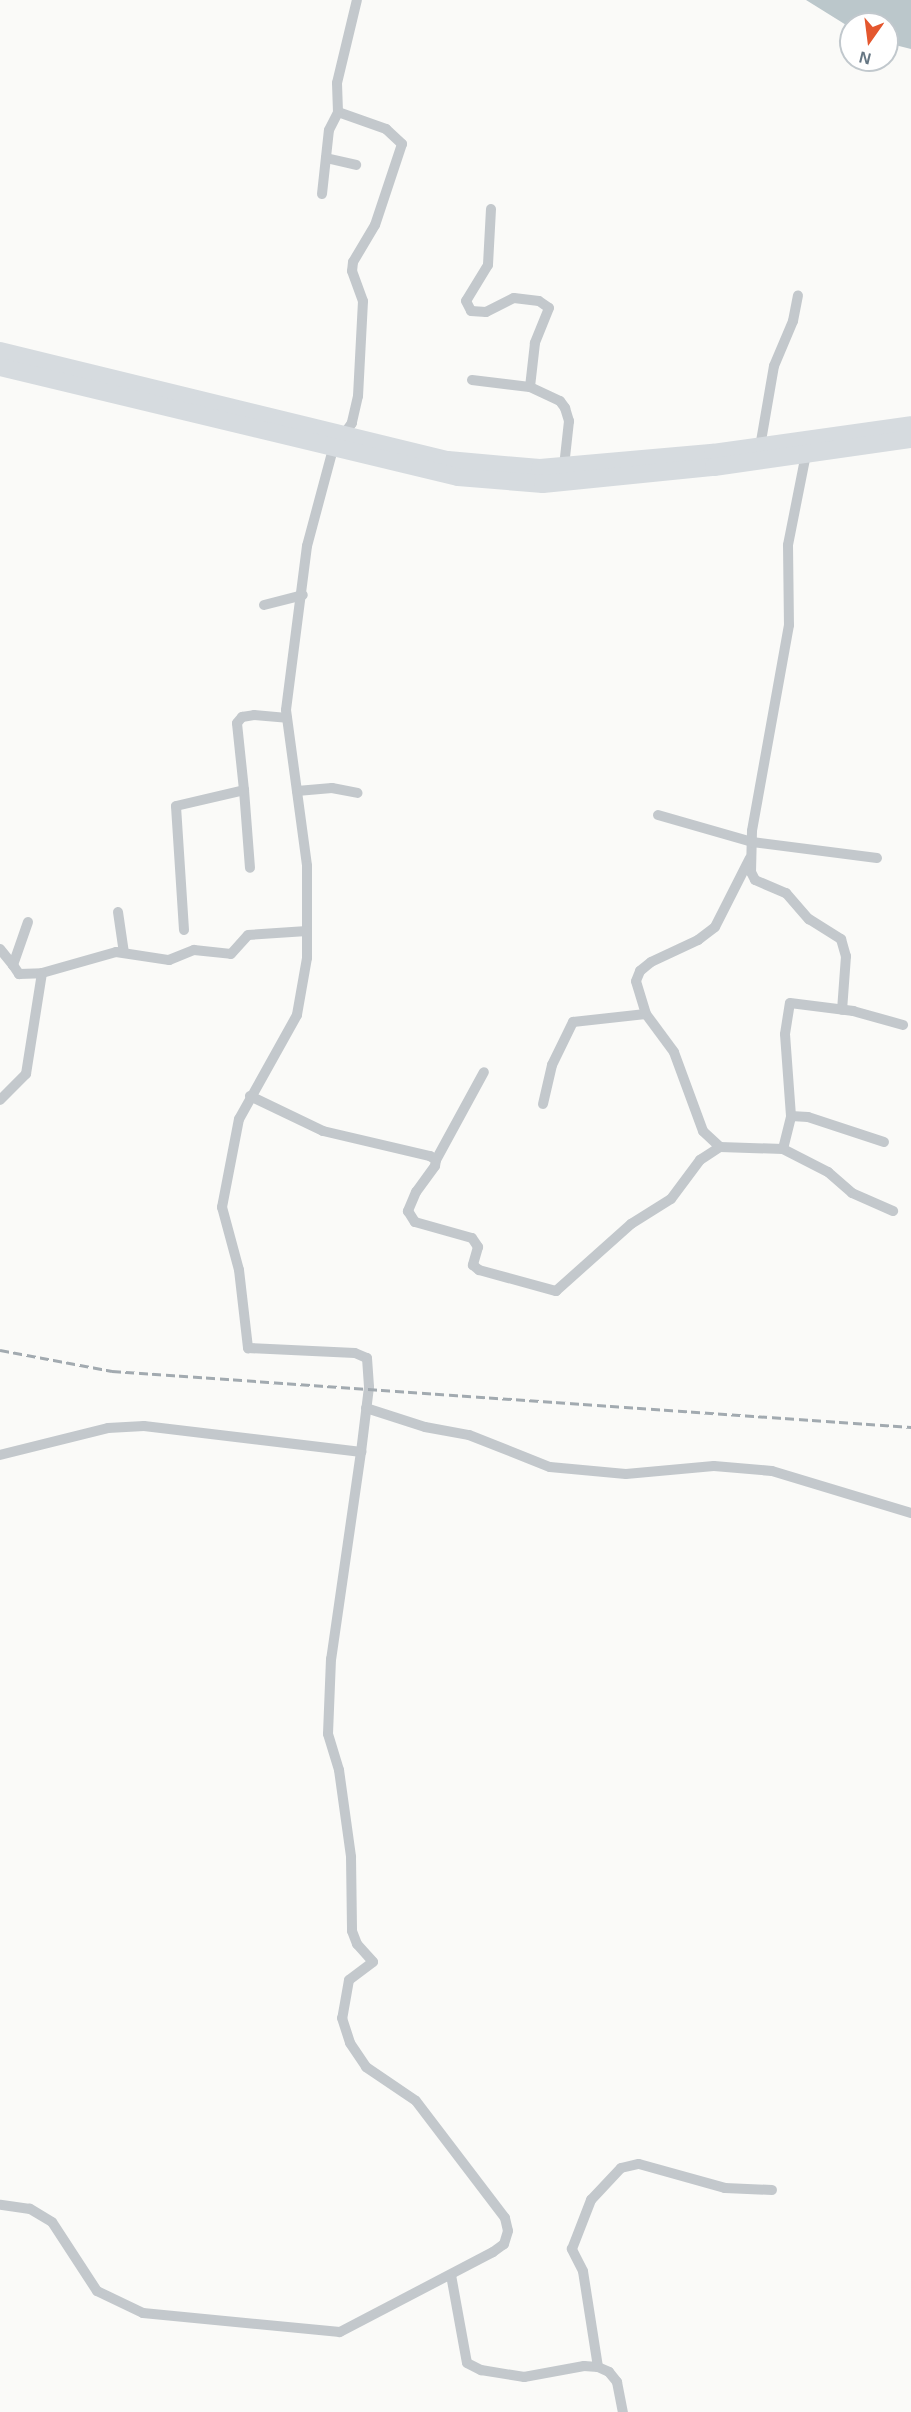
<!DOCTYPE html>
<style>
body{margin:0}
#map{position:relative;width:911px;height:2412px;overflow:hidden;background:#fafaf8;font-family:Arial,sans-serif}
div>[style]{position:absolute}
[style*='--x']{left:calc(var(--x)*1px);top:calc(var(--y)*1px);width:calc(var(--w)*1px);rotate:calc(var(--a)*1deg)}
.water>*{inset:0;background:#bbc7cb}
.minor>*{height:10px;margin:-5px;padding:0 5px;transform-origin:5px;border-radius:5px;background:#c3c8cc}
.trunk>*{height:18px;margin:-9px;padding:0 9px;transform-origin:9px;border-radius:9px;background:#d6dbdf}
.rail>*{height:3px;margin-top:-1.5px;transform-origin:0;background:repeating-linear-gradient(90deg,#a2aab0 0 9px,transparent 0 13.5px)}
span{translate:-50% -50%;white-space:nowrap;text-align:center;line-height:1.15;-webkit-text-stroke:6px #fff;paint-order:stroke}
.north{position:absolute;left:839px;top:12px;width:60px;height:60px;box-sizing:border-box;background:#fff;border:2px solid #c1c8cd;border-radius:50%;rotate:194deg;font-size:16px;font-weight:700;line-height:24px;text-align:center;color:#657683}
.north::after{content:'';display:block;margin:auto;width:21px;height:27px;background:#e4572e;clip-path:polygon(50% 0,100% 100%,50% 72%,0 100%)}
</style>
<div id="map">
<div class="water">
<div style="clip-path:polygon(806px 0,911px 0,911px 49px,887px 43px,887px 24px,851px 24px,851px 28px)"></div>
</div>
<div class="minor">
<div style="--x:338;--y:112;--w:51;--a:19.5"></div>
<div style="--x:386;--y:129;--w:22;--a:43"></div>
<div style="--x:402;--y:144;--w:85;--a:108.4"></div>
<div style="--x:375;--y:225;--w:43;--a:120.7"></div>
<div style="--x:353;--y:262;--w:9;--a:96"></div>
<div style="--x:352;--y:271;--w:32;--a:70"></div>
<div style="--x:363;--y:301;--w:95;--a:93"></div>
<div style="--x:358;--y:396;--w:28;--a:103"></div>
<div style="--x:352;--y:423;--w:32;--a:126"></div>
<div style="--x:333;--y:449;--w:100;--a:105"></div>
<div style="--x:307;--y:546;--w:165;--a:97.3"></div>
<div style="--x:286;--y:710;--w:157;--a:82.3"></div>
<div style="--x:307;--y:866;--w:92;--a:90"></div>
<div style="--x:307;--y:958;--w:58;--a:100"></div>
<div style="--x:297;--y:1015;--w:119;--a:119.1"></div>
<div style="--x:239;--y:1119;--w:90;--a:100.9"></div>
<div style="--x:222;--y:1207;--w:65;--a:74.9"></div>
<div style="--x:239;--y:1270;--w:79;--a:83.4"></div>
<div style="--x:248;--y:1348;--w:107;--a:2.7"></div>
<div style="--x:355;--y:1353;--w:13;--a:23"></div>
<div style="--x:367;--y:1358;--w:29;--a:86"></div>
<div style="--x:369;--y:1387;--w:65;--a:97"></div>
<div style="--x:326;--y:158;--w:31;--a:13"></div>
<div style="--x:322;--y:194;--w:64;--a:-83.8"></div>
<div style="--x:329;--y:130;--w:20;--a:-63"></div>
<div style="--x:338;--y:112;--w:29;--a:-92"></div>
<div style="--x:337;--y:83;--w:85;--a:-76.5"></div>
<div style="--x:491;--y:209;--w:56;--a:93.1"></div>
<div style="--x:488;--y:265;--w:42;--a:121.4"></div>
<div style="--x:466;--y:301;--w:11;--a:63"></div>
<div style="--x:471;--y:311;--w:15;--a:4"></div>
<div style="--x:486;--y:312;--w:31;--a:-27"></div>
<div style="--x:514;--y:298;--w:25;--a:7"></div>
<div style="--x:539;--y:301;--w:12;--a:35"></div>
<div style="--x:549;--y:308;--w:38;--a:112"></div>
<div style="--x:535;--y:343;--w:44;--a:96.5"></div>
<div style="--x:530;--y:387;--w:33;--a:25"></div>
<div style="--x:560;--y:401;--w:9;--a:54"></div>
<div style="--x:565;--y:408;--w:14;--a:73"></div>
<div style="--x:569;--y:421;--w:45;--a:96.3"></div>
<div style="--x:472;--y:380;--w:58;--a:6.9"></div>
<div style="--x:760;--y:447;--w:82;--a:-80.2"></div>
<div style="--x:774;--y:366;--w:49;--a:-67.1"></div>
<div style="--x:793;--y:321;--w:26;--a:-79"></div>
<div style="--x:806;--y:454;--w:93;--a:101.2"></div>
<div style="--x:788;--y:545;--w:80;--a:89.3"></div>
<div style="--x:789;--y:625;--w:209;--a:100.2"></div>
<div style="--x:752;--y:831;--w:41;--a:91.4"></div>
<div style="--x:751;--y:872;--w:9;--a:63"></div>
<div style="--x:755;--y:880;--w:34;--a:23"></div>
<div style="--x:786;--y:893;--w:35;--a:49"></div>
<div style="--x:809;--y:919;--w:38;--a:32"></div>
<div style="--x:841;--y:939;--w:18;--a:74"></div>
<div style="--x:846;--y:956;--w:54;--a:94.2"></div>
<div style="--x:264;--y:605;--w:40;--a:-14.4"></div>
<div style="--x:244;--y:790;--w:78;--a:85.6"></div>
<div style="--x:297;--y:791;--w:35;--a:-5"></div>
<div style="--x:332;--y:788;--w:26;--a:11"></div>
<div style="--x:658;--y:815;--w:98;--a:16"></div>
<div style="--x:752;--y:842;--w:126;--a:7.3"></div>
<div style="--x:118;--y:912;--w:41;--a:81.7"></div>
<div style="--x:28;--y:922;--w:46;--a:109.2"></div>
<div style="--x:13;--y:965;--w:11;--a:56"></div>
<div style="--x:19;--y:974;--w:23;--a:-2"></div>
<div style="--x:42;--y:973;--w:77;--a:-15.8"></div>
<div style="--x:116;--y:952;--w:54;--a:8.6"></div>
<div style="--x:169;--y:960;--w:27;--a:-22"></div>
<div style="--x:194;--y:950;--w:37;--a:6"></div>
<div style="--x:231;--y:954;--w:25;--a:-48"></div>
<div style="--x:248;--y:935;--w:59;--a:-3.9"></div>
<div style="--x:184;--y:930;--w:124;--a:-93.7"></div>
<div style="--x:176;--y:806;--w:70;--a:-13.2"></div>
<div style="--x:244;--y:790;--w:67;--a:-96"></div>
<div style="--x:237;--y:723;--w:8;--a:-50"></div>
<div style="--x:242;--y:717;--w:12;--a:-9"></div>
<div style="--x:254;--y:715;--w:33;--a:5"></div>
<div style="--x:0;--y:949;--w:21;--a:51"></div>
<div style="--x:250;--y:1096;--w:81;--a:25.6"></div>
<div style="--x:323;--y:1131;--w:110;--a:13.2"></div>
<div style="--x:430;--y:1156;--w:7;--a:34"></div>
<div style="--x:436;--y:1160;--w:6;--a:99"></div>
<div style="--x:435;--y:1166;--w:32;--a:126"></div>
<div style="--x:416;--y:1192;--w:21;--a:113"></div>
<div style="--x:408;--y:1211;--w:13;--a:58"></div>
<div style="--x:415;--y:1222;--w:59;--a:15.7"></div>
<div style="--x:472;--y:1238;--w:11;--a:56"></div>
<div style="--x:478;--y:1247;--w:19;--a:106"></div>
<div style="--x:473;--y:1265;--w:8;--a:40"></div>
<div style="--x:479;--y:1270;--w:80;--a:15.3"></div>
<div style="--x:556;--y:1291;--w:101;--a:-41.8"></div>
<div style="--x:631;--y:1224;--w:47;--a:-32"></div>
<div style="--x:671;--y:1199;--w:49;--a:-53.4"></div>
<div style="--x:700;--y:1160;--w:24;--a:-33"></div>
<div style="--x:720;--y:1147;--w:63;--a:1.8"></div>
<div style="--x:783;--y:1149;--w:51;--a:27.1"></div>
<div style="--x:828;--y:1172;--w:32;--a:41"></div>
<div style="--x:852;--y:1193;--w:45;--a:23.7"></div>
<div style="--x:0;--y:1100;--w:37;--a:-45"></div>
<div style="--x:26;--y:1074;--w:102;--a:-81"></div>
<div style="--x:543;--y:1104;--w:40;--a:-77"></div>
<div style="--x:552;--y:1065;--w:48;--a:-64"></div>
<div style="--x:573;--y:1022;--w:73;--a:-6.3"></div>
<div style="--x:791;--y:1116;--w:17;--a:3"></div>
<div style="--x:808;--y:1117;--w:80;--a:18.2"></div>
<div style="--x:720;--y:1147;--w:23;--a:-137"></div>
<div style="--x:703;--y:1131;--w:84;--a:-110.2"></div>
<div style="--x:674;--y:1052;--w:47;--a:-126.4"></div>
<div style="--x:646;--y:1014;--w:34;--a:-107"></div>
<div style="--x:636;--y:981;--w:11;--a:-68"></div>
<div style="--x:640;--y:971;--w:14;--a:-39"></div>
<div style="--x:651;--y:962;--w:52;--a:-25.1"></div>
<div style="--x:698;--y:940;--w:21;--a:-37"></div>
<div style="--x:715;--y:927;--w:77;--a:-63.1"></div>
<div style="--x:783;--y:1149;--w:34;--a:-76"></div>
<div style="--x:791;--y:1116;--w:82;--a:-94.2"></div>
<div style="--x:785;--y:1034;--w:31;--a:-81"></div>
<div style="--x:790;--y:1003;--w:64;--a:7.2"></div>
<div style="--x:853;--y:1011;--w:52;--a:15.6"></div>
<div style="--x:436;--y:1160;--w:100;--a:-61.4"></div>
<div style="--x:366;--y:1408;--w:62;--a:17.9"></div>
<div style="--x:425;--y:1427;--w:45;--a:10.3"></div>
<div style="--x:469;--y:1435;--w:87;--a:21.6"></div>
<div style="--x:550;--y:1467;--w:76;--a:5.3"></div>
<div style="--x:626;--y:1474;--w:88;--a:-5.2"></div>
<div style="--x:714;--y:1466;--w:58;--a:4.9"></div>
<div style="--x:772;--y:1471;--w:145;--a:16.8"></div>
<div style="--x:0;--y:1455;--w:111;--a:-14"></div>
<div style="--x:108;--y:1428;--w:36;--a:-3"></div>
<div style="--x:144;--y:1426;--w:219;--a:6.8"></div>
<div style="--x:361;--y:1452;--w:209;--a:98.2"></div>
<div style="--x:331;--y:1659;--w:75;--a:92.3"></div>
<div style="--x:328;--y:1734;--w:38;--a:73"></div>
<div style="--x:339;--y:1770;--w:88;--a:82.1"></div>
<div style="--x:351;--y:1857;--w:74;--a:89.2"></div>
<div style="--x:352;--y:1931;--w:14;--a:69"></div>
<div style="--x:357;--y:1944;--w:24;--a:48"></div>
<div style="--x:373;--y:1962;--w:30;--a:143"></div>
<div style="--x:349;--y:1980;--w:39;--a:100"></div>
<div style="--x:342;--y:2018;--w:26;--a:72"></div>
<div style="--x:350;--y:2043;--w:29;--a:56"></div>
<div style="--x:366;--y:2067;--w:60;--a:34.2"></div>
<div style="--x:416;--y:2101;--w:147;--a:52.7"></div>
<div style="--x:505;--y:2218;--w:13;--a:77"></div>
<div style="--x:508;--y:2231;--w:14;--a:107"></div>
<div style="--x:504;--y:2244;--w:14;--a:144"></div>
<div style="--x:493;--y:2252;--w:173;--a:152.4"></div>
<div style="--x:340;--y:2332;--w:198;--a:-174.5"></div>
<div style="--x:143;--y:2313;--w:51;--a:-154.4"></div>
<div style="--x:97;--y:2291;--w:82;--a:-123.1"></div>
<div style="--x:52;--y:2222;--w:26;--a:-149"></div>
<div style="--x:30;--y:2209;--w:30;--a:-172"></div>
<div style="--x:451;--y:2275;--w:89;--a:79.7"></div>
<div style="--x:467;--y:2363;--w:16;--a:27"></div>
<div style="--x:481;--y:2370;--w:44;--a:9.2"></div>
<div style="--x:524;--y:2377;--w:61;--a:-10.4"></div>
<div style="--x:584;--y:2366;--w:14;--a:4"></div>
<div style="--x:598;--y:2367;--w:12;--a:24"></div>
<div style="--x:609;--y:2372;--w:13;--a:51"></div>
<div style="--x:617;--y:2382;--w:31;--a:79"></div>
<div style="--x:598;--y:2367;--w:97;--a:-98.9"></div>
<div style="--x:583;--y:2271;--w:25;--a:-117"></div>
<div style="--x:572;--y:2249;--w:53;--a:-68.8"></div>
<div style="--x:591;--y:2200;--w:44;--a:-46.8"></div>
<div style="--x:621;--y:2168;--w:18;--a:-13"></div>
<div style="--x:639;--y:2164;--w:89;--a:15.6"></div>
<div style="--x:725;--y:2188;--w:47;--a:2.4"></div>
</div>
<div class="trunk">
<div style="--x:0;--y:351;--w:461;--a:13.7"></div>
<div style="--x:448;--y:460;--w:92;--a:5"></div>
<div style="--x:540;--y:468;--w:174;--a:-5"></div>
<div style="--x:713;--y:453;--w:200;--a:-8"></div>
<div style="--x:0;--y:367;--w:471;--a:13.5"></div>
<div style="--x:458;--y:477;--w:85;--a:4.7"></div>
<div style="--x:543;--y:484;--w:172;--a:-5.7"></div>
<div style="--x:714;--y:467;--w:199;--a:-8.1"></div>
</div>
<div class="rail">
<div style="--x:0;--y:1350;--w:114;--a:10.6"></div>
<div style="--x:112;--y:1371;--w:801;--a:4.01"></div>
</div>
<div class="north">N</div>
</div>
